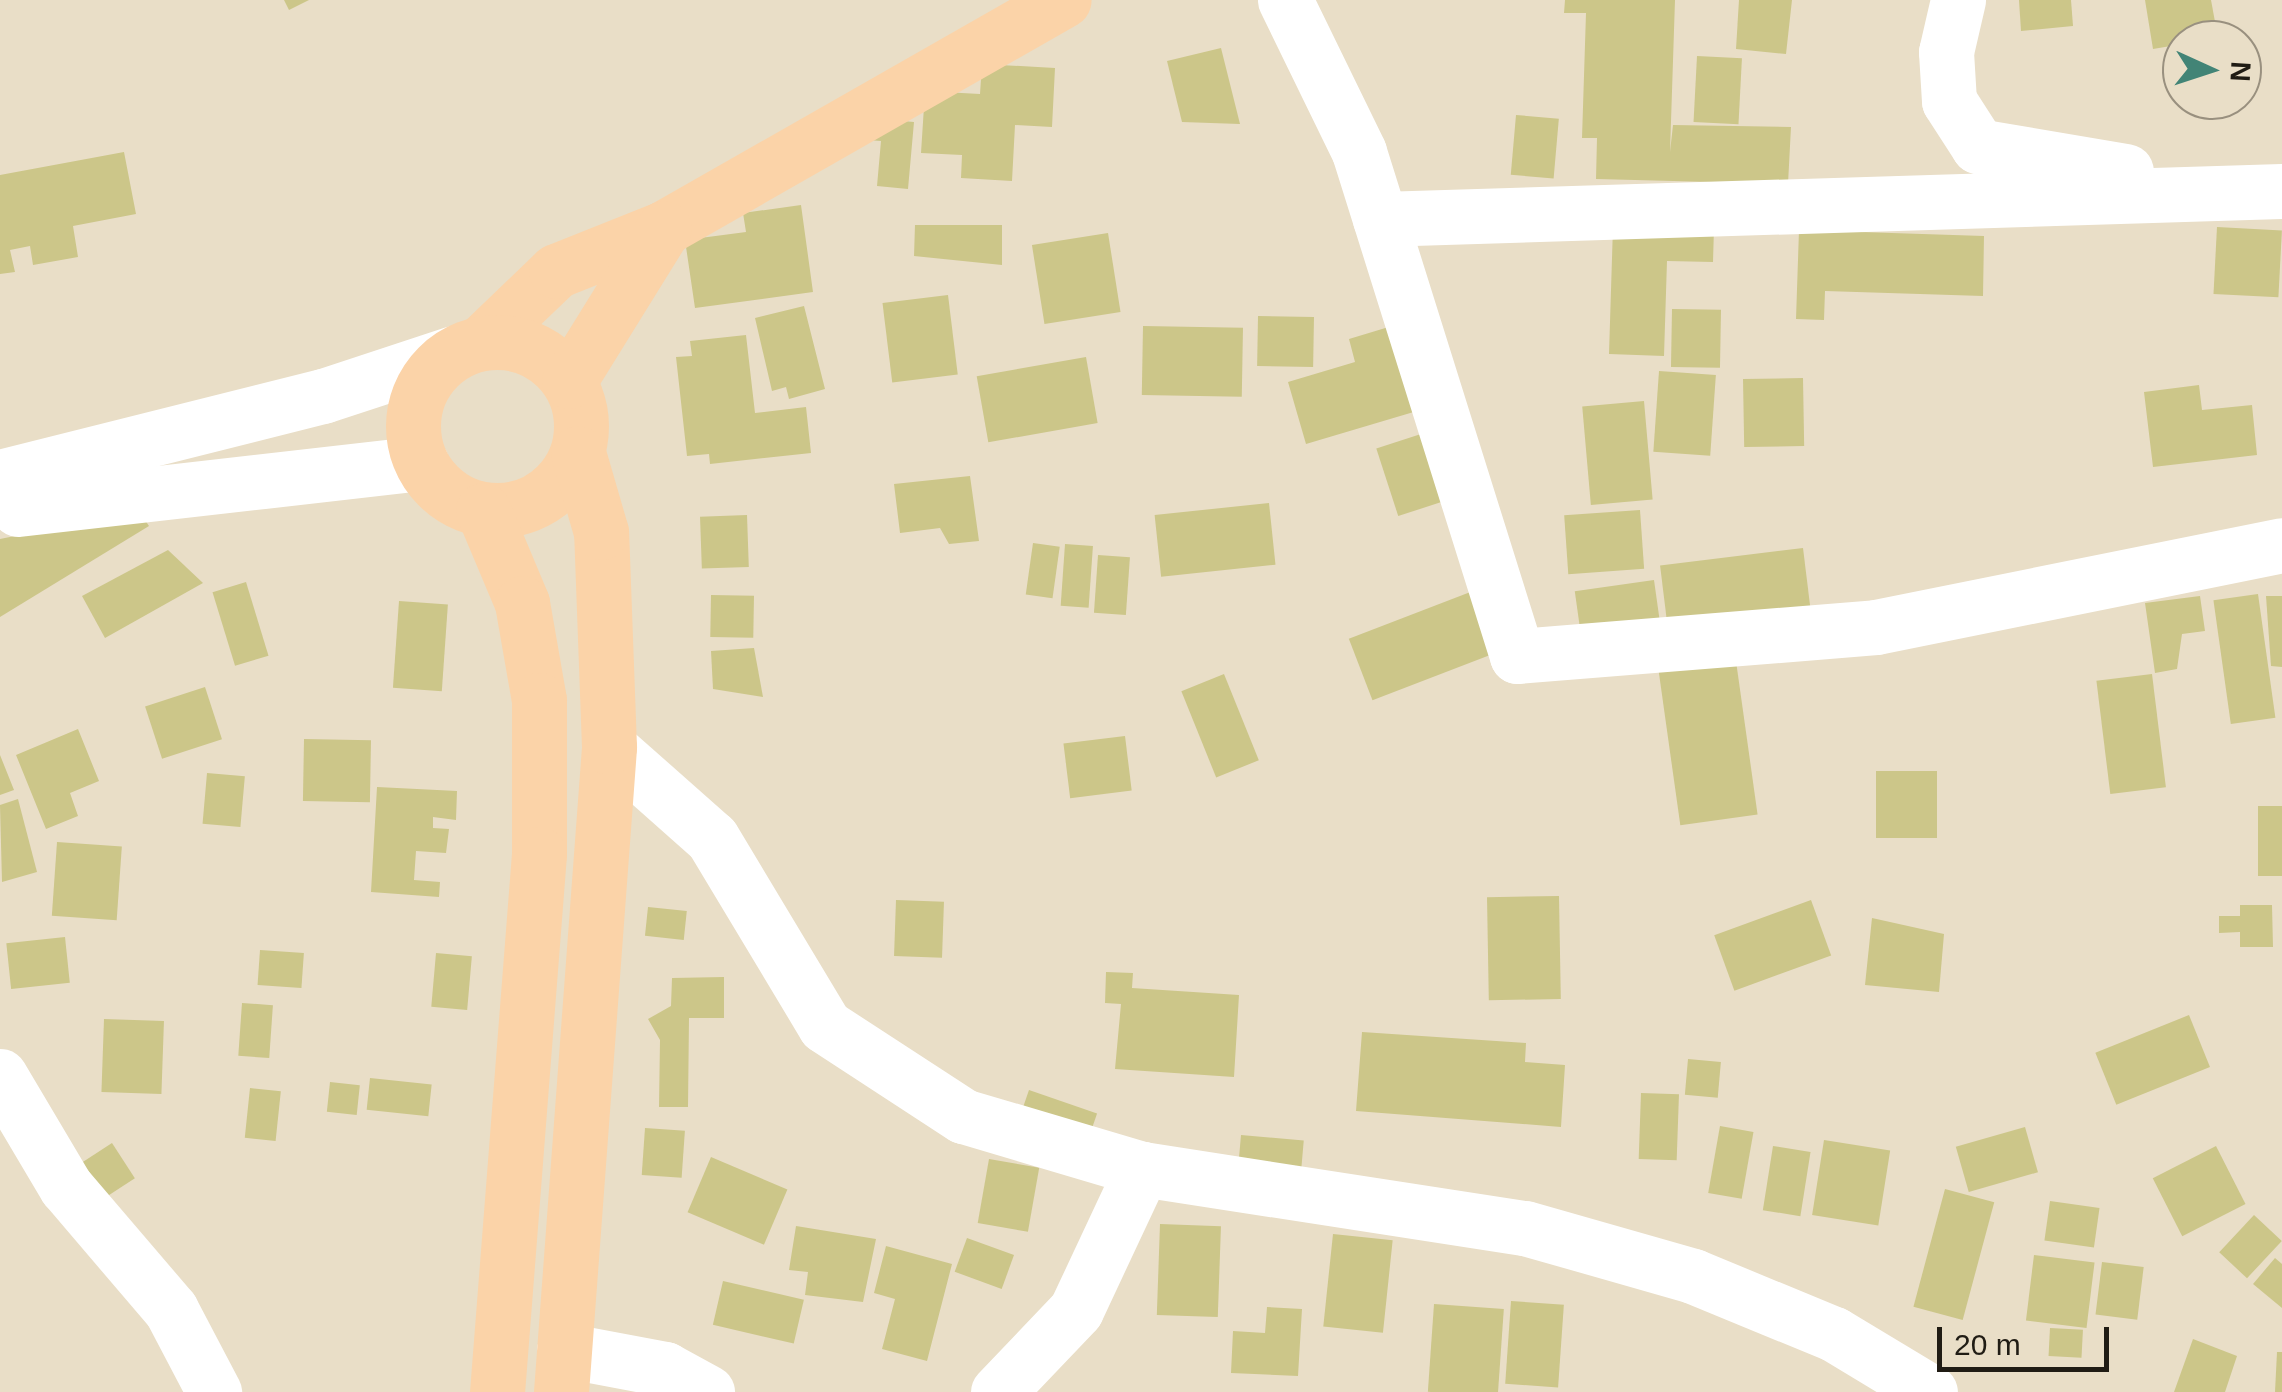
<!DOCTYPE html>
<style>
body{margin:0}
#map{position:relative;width:2282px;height:1392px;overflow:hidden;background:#e9dec7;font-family:Helvetica,sans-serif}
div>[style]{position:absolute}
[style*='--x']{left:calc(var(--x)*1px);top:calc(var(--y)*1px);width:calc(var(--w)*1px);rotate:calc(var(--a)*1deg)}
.building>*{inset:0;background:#ccc689;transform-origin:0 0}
.minor>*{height:55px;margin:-27.5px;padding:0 27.5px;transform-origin:27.5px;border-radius:27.5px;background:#fff}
.major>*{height:55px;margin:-27.5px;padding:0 27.5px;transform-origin:27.5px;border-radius:27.5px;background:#fbd3a8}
.major>.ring{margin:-27.5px;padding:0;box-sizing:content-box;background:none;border:55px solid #fbd3a8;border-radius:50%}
span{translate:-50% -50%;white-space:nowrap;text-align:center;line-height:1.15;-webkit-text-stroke:9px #e9dec7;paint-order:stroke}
.north{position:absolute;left:2162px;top:20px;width:100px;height:100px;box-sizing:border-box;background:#e9dec7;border:2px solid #99907f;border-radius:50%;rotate:93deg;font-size:28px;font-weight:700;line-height:40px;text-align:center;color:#201c14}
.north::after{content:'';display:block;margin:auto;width:35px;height:45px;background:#428476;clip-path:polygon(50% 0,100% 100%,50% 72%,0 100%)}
.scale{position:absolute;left:1937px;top:1327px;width:172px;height:45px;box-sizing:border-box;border:5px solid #201c14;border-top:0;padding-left:12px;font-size:30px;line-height:35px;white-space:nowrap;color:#201c14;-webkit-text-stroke:8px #e9dec7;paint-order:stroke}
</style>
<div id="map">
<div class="building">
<div style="clip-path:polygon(284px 0,309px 0,289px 10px)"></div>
<div style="clip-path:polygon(1565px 0,1675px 0,1670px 152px,1673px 125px,1791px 127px,1788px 184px,1596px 179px,1597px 138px,1582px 138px,1586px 13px,1564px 13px)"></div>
<div style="clip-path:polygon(1739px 0,1792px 0,1786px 54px,1736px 49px)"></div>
<div style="clip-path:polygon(2019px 0,2071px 0,2073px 26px,2021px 31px)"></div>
<div style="clip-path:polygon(2145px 0,2211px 0,2218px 38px,2153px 49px)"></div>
<div style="clip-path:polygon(1221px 48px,1240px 124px,1182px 122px,1167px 61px)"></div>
<div style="left:1697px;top:56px;width:45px;height:66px;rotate:3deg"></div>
<div style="clip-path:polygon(982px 64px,1055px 68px,1052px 127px,1015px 125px,1012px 181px,961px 178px,962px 155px,921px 153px,925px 91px,980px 94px)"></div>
<div style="left:1516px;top:115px;width:43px;height:60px;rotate:5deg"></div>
<div style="clip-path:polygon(857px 117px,914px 122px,908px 189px,877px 186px,881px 141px,855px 139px)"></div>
<div style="clip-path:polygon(124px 152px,136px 214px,73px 226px,78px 257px,33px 265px,30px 246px,10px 250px,15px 272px,0 274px,0 175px)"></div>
<div style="clip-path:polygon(801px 205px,813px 292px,695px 308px,685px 240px,746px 232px,743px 213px)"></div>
<div style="clip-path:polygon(915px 225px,1002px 225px,1002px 265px,914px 256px)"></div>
<div style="clip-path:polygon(1613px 226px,1714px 228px,1713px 262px,1667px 261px,1664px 356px,1609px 354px)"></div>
<div style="left:2217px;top:227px;width:65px;height:67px;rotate:3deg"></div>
<div style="clip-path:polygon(1799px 230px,1984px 236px,1983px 296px,1825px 291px,1824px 320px,1796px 319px)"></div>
<div style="left:1108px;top:233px;width:80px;height:77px;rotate:81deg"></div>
<div style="left:948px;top:295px;width:80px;height:66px;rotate:83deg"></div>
<div style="clip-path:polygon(804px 306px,825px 389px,789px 399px,786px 387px,772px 391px,755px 318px)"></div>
<div style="left:1672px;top:309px;width:49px;height:58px;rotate:1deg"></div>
<div style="left:1258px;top:316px;width:56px;height:50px;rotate:1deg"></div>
<div style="left:1143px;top:326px;width:100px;height:69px;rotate:1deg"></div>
<div style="clip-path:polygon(1392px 326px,1417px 411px,1306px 444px,1288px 382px,1355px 362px,1349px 339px)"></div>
<div style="clip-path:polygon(746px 335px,755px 413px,806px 407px,811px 453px,710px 464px,709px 454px,687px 456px,676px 357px,692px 356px,690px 341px)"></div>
<div style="left:1086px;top:357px;width:67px;height:111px;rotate:80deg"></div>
<div style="left:1659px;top:371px;width:57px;height:81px;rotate:4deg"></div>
<div style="left:1803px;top:378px;width:68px;height:60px;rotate:89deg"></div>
<div style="clip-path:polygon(2199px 385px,2202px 410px,2252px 405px,2257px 455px,2153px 467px,2144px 392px)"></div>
<div style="left:1644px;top:401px;width:99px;height:62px;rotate:85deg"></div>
<div style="left:1421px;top:434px;width:71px;height:47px;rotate:72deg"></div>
<div style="clip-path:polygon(970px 476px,979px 541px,949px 544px,940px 528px,900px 533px,894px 484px)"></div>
<div style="left:1269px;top:503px;width:62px;height:115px;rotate:84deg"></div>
<div style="left:1640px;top:510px;width:59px;height:76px;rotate:86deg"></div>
<div style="clip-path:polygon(139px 511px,149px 526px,0 617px,0 539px)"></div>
<div style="left:747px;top:515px;width:52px;height:47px;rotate:88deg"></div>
<div style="left:1033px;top:543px;width:27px;height:52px;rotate:8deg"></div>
<div style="left:1065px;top:544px;width:28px;height:62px;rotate:4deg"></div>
<div style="left:1803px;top:548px;width:64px;height:144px;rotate:83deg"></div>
<div style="clip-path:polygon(168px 550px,203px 583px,105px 638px,82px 596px)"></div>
<div style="left:1098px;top:555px;width:32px;height:58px;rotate:4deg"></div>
<div style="left:1654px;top:580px;width:52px;height:80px;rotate:82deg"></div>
<div style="left:246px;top:582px;width:77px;height:35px;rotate:73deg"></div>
<div style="left:1473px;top:591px;width:66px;height:133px;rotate:69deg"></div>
<div style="left:2258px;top:594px;width:125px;height:45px;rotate:82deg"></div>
<div style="left:711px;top:595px;width:43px;height:42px;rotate:1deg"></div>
<div style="clip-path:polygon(2200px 596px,2205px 631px,2182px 634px,2177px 669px,2155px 673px,2145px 603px)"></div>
<div style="clip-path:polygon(2266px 596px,2282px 596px,2282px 667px,2271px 666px)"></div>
<div style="left:399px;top:601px;width:49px;height:87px;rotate:4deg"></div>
<div style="clip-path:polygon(754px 648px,763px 697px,713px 689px,711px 651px)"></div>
<div style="left:1736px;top:661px;width:155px;height:78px;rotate:82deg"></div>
<div style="left:1224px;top:674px;width:93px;height:46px;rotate:68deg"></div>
<div style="left:2152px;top:674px;width:114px;height:56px;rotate:83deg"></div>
<div style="left:205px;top:687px;width:55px;height:63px;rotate:72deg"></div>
<div style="clip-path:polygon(78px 729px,99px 781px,70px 793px,78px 816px,46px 829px,16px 755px)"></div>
<div style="left:1125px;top:736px;width:55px;height:62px;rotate:83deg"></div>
<div style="left:304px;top:739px;width:67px;height:62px;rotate:1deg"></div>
<div style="clip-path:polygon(0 755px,14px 790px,0 795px)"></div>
<div style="left:1876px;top:771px;width:61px;height:67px"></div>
<div style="left:207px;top:773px;width:38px;height:51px;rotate:5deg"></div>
<div style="clip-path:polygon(377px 787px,457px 791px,456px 820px,433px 817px,433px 828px,449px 829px,446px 853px,416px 851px,414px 880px,440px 882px,439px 897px,371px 892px)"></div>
<div style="clip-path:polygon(18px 799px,37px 872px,2px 882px,0 805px)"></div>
<div style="left:2258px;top:806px;width:24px;height:70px"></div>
<div style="left:57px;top:842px;width:65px;height:74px;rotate:4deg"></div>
<div style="left:1559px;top:896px;width:103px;height:72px;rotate:89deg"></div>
<div style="left:896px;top:900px;width:48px;height:56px;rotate:2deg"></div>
<div style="left:1811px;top:900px;width:59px;height:103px;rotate:70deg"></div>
<div style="clip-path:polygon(2240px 905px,2272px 905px,2273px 947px,2240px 947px,2240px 932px,2219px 933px,2219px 916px,2240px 916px)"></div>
<div style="left:648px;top:907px;width:39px;height:29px;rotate:6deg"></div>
<div style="clip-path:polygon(1872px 918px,1944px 934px,1939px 992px,1865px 985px)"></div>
<div style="left:65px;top:937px;width:46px;height:59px;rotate:84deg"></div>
<div style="left:260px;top:950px;width:44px;height:35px;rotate:4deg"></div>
<div style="left:436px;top:953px;width:36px;height:54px;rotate:5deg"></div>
<div style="clip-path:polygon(1106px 972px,1133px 973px,1132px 988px,1239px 995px,1234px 1077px,1115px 1069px,1121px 1004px,1105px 1003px)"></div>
<div style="clip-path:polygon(724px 977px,724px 1018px,689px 1018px,688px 1107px,659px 1107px,660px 1040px,648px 1019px,671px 1006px,672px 978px)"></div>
<div style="left:242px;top:1003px;width:31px;height:53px;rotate:4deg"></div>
<div style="left:2189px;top:1015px;width:56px;height:101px;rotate:68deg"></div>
<div style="left:104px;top:1019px;width:60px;height:73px;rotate:2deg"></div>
<div style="clip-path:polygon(1362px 1032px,1526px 1043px,1525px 1062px,1565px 1065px,1561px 1127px,1356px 1111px)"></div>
<div style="left:1688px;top:1059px;width:33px;height:36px;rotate:5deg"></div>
<div style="left:370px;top:1078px;width:62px;height:32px;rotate:6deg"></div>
<div style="left:330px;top:1082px;width:30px;height:30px;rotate:6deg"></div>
<div style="left:250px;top:1088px;width:31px;height:50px;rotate:6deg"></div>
<div style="left:1029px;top:1090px;width:72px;height:33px;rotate:19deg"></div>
<div style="left:1641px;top:1093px;width:38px;height:66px;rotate:2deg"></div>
<div style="left:1720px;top:1126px;width:34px;height:68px;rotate:10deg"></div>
<div style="left:2025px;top:1127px;width:47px;height:72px;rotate:74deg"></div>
<div style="left:645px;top:1128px;width:40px;height:47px;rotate:4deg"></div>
<div style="left:1241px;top:1135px;width:63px;height:36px;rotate:5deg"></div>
<div style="left:1824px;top:1140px;width:67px;height:76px;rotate:9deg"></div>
<div style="left:112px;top:1143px;width:42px;height:49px;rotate:57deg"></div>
<div style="left:1773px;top:1146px;width:38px;height:65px;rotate:9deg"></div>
<div style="left:2216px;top:1146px;width:65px;height:71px;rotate:63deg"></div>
<div style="left:711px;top:1157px;width:83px;height:60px;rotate:23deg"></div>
<div style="left:989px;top:1159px;width:51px;height:65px;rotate:10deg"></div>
<div style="left:1945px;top:1189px;width:51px;height:122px;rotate:15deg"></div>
<div style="left:2050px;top:1201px;width:50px;height:40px;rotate:8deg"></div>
<div style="left:2254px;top:1215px;width:38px;height:51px;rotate:43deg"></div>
<div style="left:1160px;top:1224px;width:61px;height:91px;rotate:2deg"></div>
<div style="clip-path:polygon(796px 1226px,876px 1239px,863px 1302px,805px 1295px,808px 1272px,789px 1270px)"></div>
<div style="left:1333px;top:1234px;width:60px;height:93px;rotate:6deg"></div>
<div style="left:967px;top:1238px;width:50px;height:36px;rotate:20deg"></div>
<div style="clip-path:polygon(886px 1246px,952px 1264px,927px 1361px,882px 1349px,895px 1299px,874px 1293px)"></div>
<div style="left:2034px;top:1255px;width:61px;height:66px;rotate:7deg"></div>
<div style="clip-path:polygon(2275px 1258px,2282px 1264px,2282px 1308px,2253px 1284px)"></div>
<div style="left:2102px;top:1262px;width:42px;height:53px;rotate:7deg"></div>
<div style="left:723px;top:1281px;width:83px;height:45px;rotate:13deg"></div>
<div style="left:1511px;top:1301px;width:53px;height:83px;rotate:4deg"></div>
<div style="left:1434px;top:1304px;width:70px;height:88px;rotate:4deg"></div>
<div style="clip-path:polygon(1267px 1307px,1302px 1309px,1298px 1376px,1231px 1373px,1233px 1331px,1265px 1333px)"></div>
<div style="left:2050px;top:1328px;width:33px;height:28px;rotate:3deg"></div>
<div style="clip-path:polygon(2193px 1339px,2237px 1356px,2225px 1392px,2174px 1392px)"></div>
<div style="clip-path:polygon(2277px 1352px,2282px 1352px,2282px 1392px,2275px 1392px)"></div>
</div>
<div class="minor">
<div style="--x:1285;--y:0;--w:169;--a:64"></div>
<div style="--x:1359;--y:152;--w:528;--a:72.59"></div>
<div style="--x:1517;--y:656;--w:360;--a:-4.6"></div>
<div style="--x:1876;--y:627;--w:414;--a:-11.4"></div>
<div style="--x:1958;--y:0;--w:53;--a:103"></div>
<div style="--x:1946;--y:52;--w:49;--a:86.5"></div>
<div style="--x:1949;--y:101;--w:54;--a:57.2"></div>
<div style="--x:1978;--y:146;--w:150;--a:9.6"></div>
<div style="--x:1380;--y:219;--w:902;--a:-1.78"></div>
<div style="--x:0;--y:477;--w:333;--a:-14.1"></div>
<div style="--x:323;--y:396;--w:138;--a:-18.2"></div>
<div style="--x:18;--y:509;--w:406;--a:-6.5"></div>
<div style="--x:609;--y:747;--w:137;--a:41.5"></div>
<div style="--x:712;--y:838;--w:219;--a:59"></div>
<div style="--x:825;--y:1026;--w:165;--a:33.1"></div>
<div style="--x:963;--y:1116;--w:187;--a:16.5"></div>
<div style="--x:1142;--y:1169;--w:388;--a:8.8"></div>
<div style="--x:1525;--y:1228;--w:175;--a:15.9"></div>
<div style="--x:1693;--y:1276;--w:152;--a:22.4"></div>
<div style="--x:1834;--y:1334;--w:112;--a:31.1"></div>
<div style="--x:0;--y:1076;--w:129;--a:59.3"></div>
<div style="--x:66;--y:1187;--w:162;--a:49.5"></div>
<div style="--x:171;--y:1310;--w:93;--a:62.3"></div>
<div style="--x:564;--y:1350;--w:103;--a:10.7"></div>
<div style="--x:665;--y:1369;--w:48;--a:28.7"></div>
<div style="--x:998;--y:1392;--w:113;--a:-46.4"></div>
<div style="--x:1076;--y:1310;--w:156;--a:-64.9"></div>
</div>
<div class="major">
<div style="--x:483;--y:341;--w:101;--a:-43.8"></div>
<div style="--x:556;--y:271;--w:116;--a:-21.7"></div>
<div style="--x:664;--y:228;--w:460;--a:-29.7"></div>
<div class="ring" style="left:413px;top:342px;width:113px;height:113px"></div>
<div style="--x:569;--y:381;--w:180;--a:-58.2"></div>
<div style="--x:483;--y:510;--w:101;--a:67.2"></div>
<div style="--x:522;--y:603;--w:98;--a:80.1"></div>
<div style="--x:539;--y:700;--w:154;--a:90"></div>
<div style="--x:539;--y:854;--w:540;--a:94.46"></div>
<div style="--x:561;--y:1392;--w:647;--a:-85.74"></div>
<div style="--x:609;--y:747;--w:215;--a:-92.1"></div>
<div style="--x:601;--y:532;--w:82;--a:-106.2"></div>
</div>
<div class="north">N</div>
<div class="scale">20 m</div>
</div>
